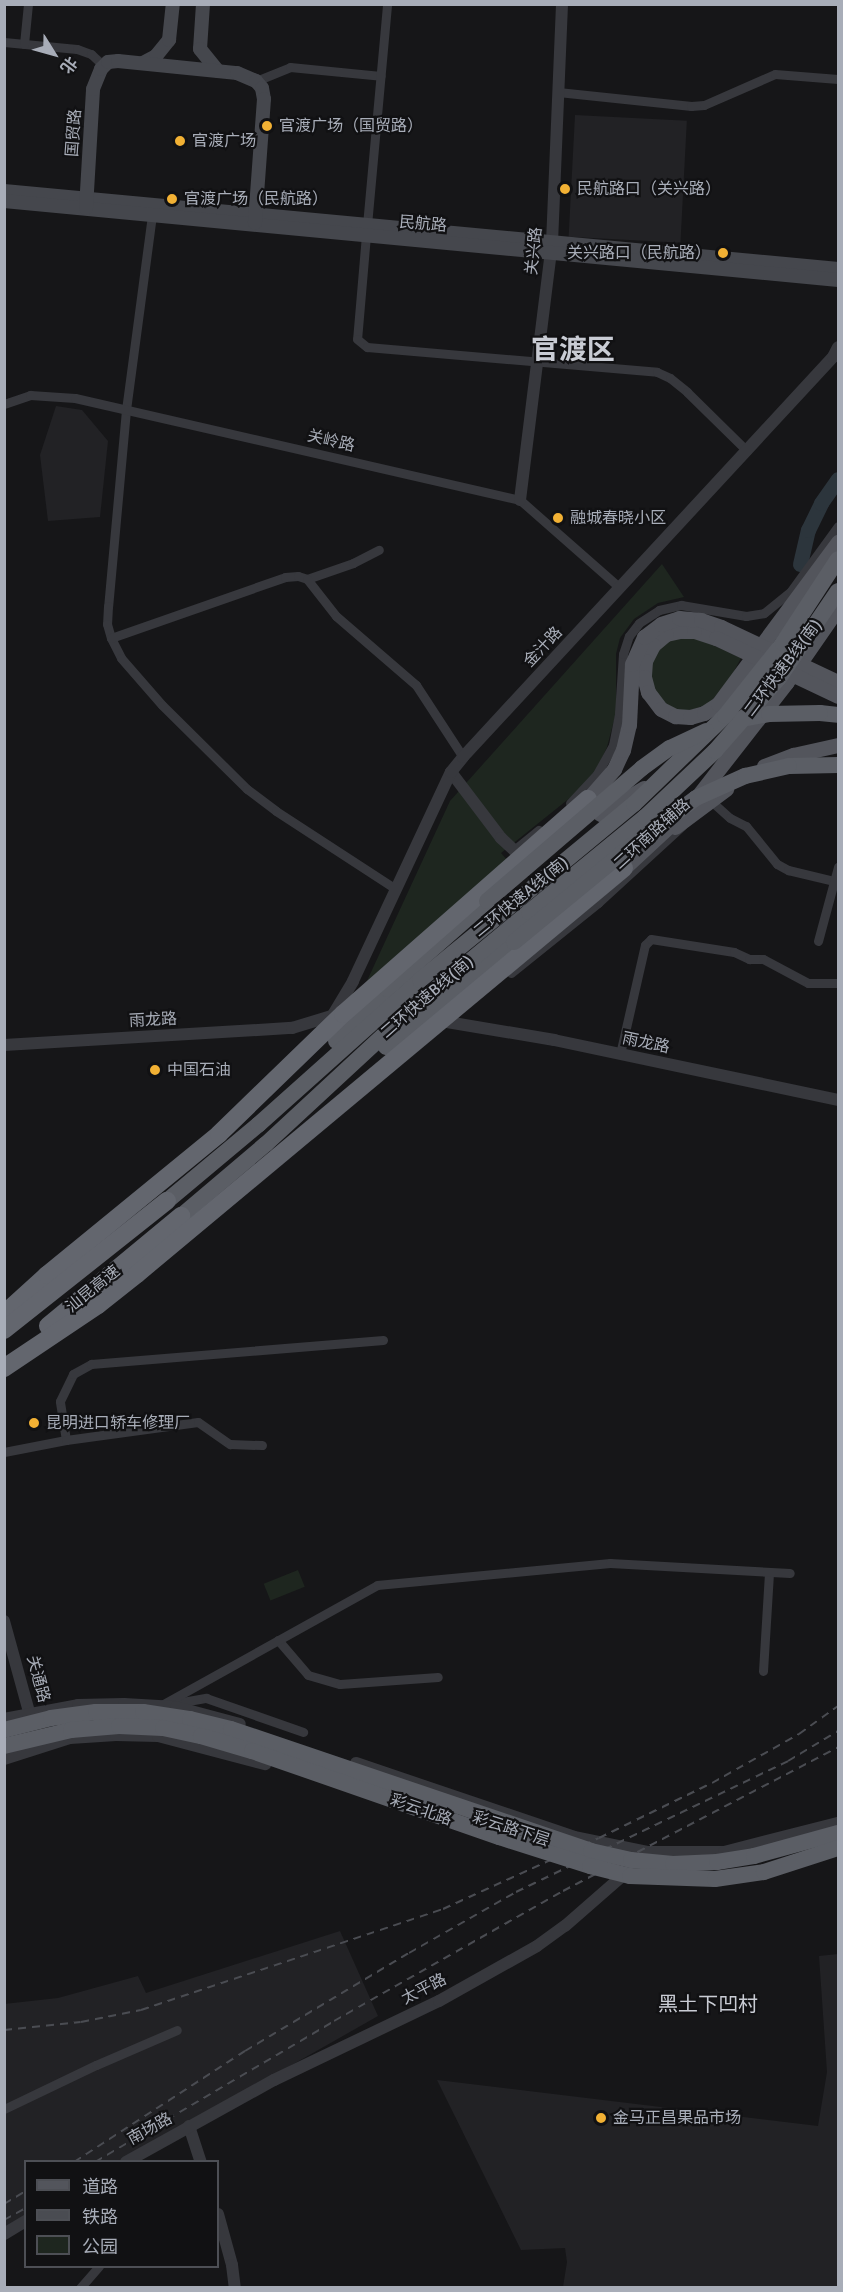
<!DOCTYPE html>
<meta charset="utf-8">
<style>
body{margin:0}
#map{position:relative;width:843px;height:2292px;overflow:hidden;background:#161618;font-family:Signika,"Noto Sans SC",sans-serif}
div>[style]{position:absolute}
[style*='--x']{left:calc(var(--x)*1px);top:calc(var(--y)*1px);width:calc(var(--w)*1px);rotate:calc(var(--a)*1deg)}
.built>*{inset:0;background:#222225;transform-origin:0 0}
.green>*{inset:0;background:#1e261f;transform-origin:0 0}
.river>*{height:15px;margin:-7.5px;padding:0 7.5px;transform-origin:7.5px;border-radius:7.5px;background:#2c353c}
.minor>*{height:9px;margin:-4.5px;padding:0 4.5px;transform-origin:4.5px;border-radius:4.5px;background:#37383d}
.tertiary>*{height:12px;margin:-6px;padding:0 6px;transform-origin:6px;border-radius:6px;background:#37383d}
.secondary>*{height:14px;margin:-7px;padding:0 7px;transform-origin:7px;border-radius:7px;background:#45474d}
.primary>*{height:15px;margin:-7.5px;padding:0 7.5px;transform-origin:7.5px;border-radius:7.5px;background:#53555c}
.trunk>*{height:16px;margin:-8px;padding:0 8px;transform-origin:8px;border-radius:8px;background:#5b5e65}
.motorway>*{height:18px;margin:-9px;padding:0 9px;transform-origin:9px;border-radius:9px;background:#63666e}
.rail>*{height:2px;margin-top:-1px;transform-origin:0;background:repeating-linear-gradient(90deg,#4a4c52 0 8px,transparent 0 14px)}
.primary-bridge>*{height:15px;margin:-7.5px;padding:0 7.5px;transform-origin:7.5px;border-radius:7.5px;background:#53555c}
.trunk-bridge>*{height:16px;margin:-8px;padding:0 8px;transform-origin:8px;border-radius:8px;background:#5b5e65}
.dots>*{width:16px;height:16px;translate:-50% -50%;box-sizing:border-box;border:3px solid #111113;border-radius:50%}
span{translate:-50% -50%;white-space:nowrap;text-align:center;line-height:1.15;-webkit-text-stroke:4.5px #111113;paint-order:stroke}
.poi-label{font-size:16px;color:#a8adb8}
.left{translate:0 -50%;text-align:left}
.right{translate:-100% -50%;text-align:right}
.street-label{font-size:16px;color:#a8adb8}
.quarter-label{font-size:20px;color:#c9ccd4}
.town-label{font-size:28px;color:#c9ccd4;font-weight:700}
.frame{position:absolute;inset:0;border:6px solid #a8adb8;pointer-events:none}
.legend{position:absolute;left:24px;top:2160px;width:195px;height:108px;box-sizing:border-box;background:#111113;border:2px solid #4d4f55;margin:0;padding:8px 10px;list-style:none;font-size:18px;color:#a8adb8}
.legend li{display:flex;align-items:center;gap:12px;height:30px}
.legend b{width:30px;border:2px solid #4d4f55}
.north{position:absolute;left:24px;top:24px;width:60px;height:60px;-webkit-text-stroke:4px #111113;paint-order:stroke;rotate:127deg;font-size:16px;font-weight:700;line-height:24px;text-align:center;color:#a8adb8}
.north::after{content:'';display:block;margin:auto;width:21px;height:27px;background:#a8adb8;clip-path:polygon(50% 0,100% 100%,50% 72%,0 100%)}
</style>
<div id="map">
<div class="built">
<div style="left:575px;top:115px;width:112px;height:122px;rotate:3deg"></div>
<div style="clip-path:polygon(56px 406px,82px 410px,108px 441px,100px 517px,48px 521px,40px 455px)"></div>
<div style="clip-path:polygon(340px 1931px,378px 2016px,123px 2161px,26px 2162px,25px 2217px,5px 2229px,4px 2004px,58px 1998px,138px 1976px,146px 1993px)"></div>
<div style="clip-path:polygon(838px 1954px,838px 2287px,563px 2287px,567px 2262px,565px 2248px,521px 2250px,437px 2080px,818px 2126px,827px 2072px,819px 1956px)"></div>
</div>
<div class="green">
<div style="clip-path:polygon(662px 564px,684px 597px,658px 603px,634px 619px,620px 638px,616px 654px,616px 713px,607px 747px,597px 769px,576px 793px,501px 853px,508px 861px,366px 983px,450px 801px)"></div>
<div style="clip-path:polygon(693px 636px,741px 658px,731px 677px,709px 704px,685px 712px,668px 707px,651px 686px,652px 657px,665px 641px)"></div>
<div style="left:298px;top:1570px;width:18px;height:37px;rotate:68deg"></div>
</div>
<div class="river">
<div style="--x:800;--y:564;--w:35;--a:-77"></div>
<div style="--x:808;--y:530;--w:30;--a:-64"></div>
<div style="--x:821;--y:503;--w:29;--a:-55"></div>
</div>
<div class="minor">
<div style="--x:4;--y:42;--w:73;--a:5.5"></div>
<div style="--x:77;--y:49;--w:15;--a:20"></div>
<div style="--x:91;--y:54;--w:18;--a:43"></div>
<div style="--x:24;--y:44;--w:40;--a:-84.3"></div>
<div style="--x:256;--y:81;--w:37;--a:-22"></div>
<div style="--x:290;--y:67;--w:91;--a:5.6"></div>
<div style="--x:558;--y:92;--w:134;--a:6"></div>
<div style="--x:691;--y:106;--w:13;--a:-4"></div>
<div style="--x:704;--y:105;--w:77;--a:-23.6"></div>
<div style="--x:775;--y:74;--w:63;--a:4.5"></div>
<div style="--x:152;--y:215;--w:197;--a:97.6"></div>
<div style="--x:126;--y:410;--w:197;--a:95.2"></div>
<div style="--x:108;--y:606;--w:18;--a:93"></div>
<div style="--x:107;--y:624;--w:15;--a:74"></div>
<div style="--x:111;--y:638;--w:22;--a:63"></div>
<div style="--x:121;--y:658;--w:62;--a:48.9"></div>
<div style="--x:162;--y:705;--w:120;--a:44.7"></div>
<div style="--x:247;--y:789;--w:36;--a:37"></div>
<div style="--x:276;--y:811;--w:137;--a:33.1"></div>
<div style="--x:367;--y:225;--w:222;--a:-84.8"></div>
<div style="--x:366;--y:235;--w:104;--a:94.9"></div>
<div style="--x:357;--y:339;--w:13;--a:39"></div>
<div style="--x:367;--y:347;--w:291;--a:4.9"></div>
<div style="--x:657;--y:372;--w:14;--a:25"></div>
<div style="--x:670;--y:378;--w:22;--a:39"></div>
<div style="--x:687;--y:392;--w:84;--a:44.5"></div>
<div style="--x:4;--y:404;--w:28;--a:-19"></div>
<div style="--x:30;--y:395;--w:45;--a:3.8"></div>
<div style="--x:75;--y:398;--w:457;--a:12.9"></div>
<div style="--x:520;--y:500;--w:133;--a:41.3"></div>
<div style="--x:307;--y:579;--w:49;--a:-19.2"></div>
<div style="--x:353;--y:563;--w:29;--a:-27"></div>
<div style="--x:111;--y:638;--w:184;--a:-19.3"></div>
<div style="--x:285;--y:577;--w:13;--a:-4"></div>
<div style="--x:298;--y:576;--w:9;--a:18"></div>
<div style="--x:307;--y:579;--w:47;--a:51.9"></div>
<div style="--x:336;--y:616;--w:106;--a:40.8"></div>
<div style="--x:416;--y:685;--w:86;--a:56.9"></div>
<div style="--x:711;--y:801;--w:25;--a:42"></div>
<div style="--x:730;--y:818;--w:18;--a:27"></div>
<div style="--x:746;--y:826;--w:49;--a:50.8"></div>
<div style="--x:777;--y:864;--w:13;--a:29"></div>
<div style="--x:788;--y:870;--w:51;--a:13.5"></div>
<div style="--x:570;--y:803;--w:40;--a:-47"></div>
<div style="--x:597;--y:774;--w:33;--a:-61"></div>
<div style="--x:613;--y:745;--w:33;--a:-79"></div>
<div style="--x:619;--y:713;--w:59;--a:-86.1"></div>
<div style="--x:623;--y:654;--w:19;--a:-72"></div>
<div style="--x:629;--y:636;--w:16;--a:-52"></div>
<div style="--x:639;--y:623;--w:24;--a:-33"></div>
<div style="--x:659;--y:610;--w:23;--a:-13"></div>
<div style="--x:681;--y:605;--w:66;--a:9.6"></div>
<div style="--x:746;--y:616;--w:18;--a:-9"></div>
<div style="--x:764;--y:613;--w:35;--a:-39"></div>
<div style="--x:791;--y:591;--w:80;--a:-54.1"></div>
<div style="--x:516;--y:853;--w:4;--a:-124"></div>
<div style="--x:514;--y:850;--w:32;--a:-39"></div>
<div style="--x:818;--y:941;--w:77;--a:-74.9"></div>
<div style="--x:511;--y:973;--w:112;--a:-38.8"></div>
<div style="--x:598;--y:903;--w:114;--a:-42.5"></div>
<div style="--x:620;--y:1054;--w:112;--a:-77.1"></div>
<div style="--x:645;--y:945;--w:8;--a:-45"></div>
<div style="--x:651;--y:939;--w:84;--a:8.9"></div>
<div style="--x:734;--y:952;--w:17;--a:25"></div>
<div style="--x:749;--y:959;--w:14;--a:0"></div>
<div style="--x:763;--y:959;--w:51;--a:28.1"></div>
<div style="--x:808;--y:983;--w:30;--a:0"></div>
<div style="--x:66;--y:1440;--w:39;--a:-99"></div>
<div style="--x:60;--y:1401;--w:30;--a:-64"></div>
<div style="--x:73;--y:1374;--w:21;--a:-29"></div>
<div style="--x:91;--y:1364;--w:293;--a:-4.7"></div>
<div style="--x:4;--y:1452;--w:63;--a:-11"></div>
<div style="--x:66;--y:1440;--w:133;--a:-7.8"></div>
<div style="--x:198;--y:1422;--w:39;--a:35"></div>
<div style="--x:230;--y:1444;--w:32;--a:2"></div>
<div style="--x:278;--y:1640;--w:46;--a:49.4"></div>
<div style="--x:308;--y:1675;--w:33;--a:16"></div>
<div style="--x:340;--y:1684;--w:98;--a:-4.1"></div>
<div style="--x:763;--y:1671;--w:99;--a:-86.5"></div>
<div style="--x:171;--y:1704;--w:36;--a:-10"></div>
<div style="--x:206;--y:1698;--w:103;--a:19.3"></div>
<div style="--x:160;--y:1706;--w:248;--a:-29.1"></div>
<div style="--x:377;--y:1585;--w:234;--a:-5.4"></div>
<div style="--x:610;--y:1563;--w:180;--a:3.2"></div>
<div style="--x:4;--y:2109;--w:102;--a:-25.6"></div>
<div style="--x:96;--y:2065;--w:88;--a:-23.4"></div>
<div style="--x:80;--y:2288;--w:29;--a:-49"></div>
</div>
<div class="tertiary">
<div style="--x:520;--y:500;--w:259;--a:-82.9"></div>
<div style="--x:552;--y:243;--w:239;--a:-87.6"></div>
<div style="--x:451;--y:772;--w:83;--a:52.9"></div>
<div style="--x:501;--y:838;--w:18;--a:43"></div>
<div style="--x:334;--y:1013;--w:37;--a:-59"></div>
<div style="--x:353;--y:981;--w:231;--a:-64.9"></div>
<div style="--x:451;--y:772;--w:19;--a:-51"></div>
<div style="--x:463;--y:757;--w:545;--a:-47.23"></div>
<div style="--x:833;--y:357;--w:11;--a:-63"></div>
<div style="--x:447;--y:1022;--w:109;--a:9.5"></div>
<div style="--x:554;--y:1040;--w:290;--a:11.9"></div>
<div style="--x:4;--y:1045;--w:289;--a:-3.4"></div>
<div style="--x:292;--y:1028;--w:48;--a:-16.9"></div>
<div style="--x:4;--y:1621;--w:102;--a:74.6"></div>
<div style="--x:4;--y:1719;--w:75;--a:-10.7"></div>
<div style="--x:78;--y:1705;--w:46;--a:-1.2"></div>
<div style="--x:124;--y:1704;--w:52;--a:3.3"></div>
<div style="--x:176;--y:1707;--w:66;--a:14.9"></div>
<div style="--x:4;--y:1759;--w:69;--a:-17.7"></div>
<div style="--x:70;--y:1738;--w:46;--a:-3.7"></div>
<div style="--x:116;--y:1735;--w:42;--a:1.4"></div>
<div style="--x:158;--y:1736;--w:111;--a:14.7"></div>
<div style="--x:356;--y:1763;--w:230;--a:18.7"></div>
<div style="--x:574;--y:1837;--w:76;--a:11.5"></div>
<div style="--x:648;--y:1852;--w:76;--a:0"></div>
<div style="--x:724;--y:1852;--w:118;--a:-14.3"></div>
<div style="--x:189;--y:2126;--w:38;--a:72"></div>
<div style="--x:126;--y:2162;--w:169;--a:-29"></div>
<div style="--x:274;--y:2080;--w:183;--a:-25.6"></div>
<div style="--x:439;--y:2001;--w:112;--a:-29.3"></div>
<div style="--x:537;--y:1946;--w:34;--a:-36"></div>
<div style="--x:565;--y:1926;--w:82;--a:-41.1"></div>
<div style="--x:218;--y:2214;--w:53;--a:74.6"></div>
<div style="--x:232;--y:2265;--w:23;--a:83"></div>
<div style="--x:4;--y:2234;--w:26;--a:-31"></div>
</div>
<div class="secondary">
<div style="--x:203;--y:4;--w:45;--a:93.8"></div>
<div style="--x:200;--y:49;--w:28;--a:51"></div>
<div style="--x:143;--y:63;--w:15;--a:-28"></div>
<div style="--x:156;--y:56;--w:21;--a:-51"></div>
<div style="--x:169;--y:40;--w:36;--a:-84"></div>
<div style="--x:4;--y:191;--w:838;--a:5.34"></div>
<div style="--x:4;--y:201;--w:838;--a:5.41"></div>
<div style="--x:86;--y:208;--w:119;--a:-86.6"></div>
<div style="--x:93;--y:89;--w:22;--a:-68"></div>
<div style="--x:101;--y:69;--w:10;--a:-45"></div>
<div style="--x:108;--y:62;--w:10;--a:-6"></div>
<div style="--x:118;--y:61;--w:120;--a:5.8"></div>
<div style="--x:237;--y:73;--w:21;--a:23"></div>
<div style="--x:256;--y:81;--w:9;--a:49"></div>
<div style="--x:262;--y:88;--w:11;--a:80"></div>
<div style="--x:264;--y:99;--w:124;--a:94.2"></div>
</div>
<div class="primary">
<div style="--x:716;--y:638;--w:23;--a:-162"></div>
<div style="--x:694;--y:631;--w:14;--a:180"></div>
<div style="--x:680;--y:631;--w:14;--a:168"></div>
<div style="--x:666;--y:634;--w:17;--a:140"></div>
<div style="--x:653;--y:645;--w:18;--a:117"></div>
<div style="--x:645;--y:661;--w:16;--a:94"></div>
<div style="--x:644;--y:677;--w:16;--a:75"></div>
<div style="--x:648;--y:692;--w:21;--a:53"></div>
<div style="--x:661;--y:709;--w:16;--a:27"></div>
<div style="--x:675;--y:716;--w:15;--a:4"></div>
<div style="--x:690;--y:717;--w:15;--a:-16"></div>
<div style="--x:704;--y:713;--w:17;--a:-33"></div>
<div style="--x:718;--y:704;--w:202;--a:-53.5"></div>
<div style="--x:764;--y:766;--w:31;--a:-21"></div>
<div style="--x:793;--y:755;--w:46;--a:-12.5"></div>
<div style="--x:697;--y:797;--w:145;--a:-52"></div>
<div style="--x:786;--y:683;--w:91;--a:-55.3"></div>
<div style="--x:588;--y:799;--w:40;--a:-49"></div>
<div style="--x:614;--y:769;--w:21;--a:-65"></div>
<div style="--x:623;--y:750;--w:26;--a:-77"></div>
<div style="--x:629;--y:725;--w:61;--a:-87.2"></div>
<div style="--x:632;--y:664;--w:30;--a:-66"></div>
<div style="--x:644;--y:637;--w:21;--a:-37"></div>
<div style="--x:661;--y:624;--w:19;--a:-18"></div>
<div style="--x:679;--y:618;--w:22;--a:5"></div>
<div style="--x:701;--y:620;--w:21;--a:19"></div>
<div style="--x:600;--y:814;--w:51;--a:-30.6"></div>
<div style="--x:675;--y:827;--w:64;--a:-36.7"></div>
<div style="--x:624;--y:868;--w:78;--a:-42.9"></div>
</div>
<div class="trunk">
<div style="--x:820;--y:713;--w:18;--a:6"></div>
<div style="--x:789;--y:766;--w:49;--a:-1.2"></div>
<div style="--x:336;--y:1041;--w:73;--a:-45.6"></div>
<div style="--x:387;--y:989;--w:133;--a:-41.3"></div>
<div style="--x:386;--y:1047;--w:166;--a:-39.4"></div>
<div style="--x:167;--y:1201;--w:119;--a:-39.9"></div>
<div style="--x:258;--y:1125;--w:217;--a:-41.8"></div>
<div style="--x:420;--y:980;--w:128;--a:-39.3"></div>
<div style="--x:181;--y:1216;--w:111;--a:-40.3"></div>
<div style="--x:266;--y:1144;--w:199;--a:-42.8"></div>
<div style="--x:412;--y:1009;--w:152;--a:-39.7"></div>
</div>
<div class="motorway">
<div style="--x:4;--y:1314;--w:58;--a:-42.2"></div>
<div style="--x:47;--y:1275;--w:222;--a:-39.3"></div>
<div style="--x:219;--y:1134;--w:173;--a:-44.1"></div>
<div style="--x:343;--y:1014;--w:326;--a:-41.3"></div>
<div style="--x:48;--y:1326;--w:173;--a:-39.6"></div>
<div style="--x:4;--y:1330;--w:208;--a:-38.4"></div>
<div style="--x:4;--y:1368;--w:113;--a:-33.8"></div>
<div style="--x:98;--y:1305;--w:50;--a:-38.5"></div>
<div style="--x:137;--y:1274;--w:634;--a:-39.82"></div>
</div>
<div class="rail">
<div style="--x:4;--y:2030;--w:77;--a:-5.9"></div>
<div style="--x:81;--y:2022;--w:61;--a:-11.3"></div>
<div style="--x:141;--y:2010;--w:318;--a:-18.5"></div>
<div style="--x:443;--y:1909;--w:171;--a:-24.5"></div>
<div style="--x:599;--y:1838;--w:126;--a:-26"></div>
<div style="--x:712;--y:1783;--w:100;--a:-29.4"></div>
<div style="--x:799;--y:1734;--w:48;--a:-35.7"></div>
<div style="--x:74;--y:2162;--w:204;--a:-33"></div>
<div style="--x:245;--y:2051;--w:191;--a:-30.9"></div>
<div style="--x:409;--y:1953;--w:123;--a:-29.7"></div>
<div style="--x:516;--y:1892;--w:302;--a:-25.7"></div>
<div style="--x:788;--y:1761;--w:58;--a:-31"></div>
<div style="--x:95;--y:2162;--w:277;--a:-30.5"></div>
<div style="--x:334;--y:2021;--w:263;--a:-29.6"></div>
<div style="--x:563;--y:1891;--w:310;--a:-27.6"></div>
<div style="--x:4;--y:2204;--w:26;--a:-31"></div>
<div style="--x:4;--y:2220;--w:25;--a:-29"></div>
</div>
<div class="primary-bridge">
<div style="--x:721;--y:627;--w:129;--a:25.2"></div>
<div style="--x:716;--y:638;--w:135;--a:25.4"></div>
</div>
<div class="trunk-bridge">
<div style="--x:741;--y:719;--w:28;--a:-10"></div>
<div style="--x:769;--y:714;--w:51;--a:-1.1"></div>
<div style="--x:519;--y:899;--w:149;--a:-39.6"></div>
<div style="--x:634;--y:804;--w:127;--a:-44"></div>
<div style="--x:725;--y:716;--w:93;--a:-51.5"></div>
<div style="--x:783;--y:643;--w:100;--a:-56.8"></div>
<div style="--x:487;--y:901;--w:204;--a:-40.6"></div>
<div style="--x:642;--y:768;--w:34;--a:-36"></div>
<div style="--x:670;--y:748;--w:40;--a:-25"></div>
<div style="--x:529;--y:912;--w:150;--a:-39.3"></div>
<div style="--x:645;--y:817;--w:96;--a:-43.3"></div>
<div style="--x:715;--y:751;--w:97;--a:-48.8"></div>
<div style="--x:779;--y:678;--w:105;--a:-55.9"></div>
<div style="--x:514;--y:942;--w:151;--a:-39.4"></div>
<div style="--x:631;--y:846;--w:81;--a:-36.4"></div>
<div style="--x:696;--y:798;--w:54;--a:-24.2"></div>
<div style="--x:745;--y:776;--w:45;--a:-12.8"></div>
<div style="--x:4;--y:1730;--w:49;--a:-14.3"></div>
<div style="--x:51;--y:1718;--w:45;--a:-7.6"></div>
<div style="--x:96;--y:1712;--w:47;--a:0"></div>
<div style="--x:143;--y:1712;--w:48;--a:8.5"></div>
<div style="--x:190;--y:1719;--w:42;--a:13.7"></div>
<div style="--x:231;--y:1729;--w:380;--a:18.7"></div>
<div style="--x:591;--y:1851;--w:41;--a:12.7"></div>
<div style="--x:631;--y:1860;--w:42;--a:5.4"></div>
<div style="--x:673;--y:1864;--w:44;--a:-2.6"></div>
<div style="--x:717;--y:1862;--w:37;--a:-9"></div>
<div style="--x:754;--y:1856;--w:87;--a:-15.3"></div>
<div style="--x:4;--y:1746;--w:69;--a:-13.4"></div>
<div style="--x:71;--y:1730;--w:48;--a:-4.8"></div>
<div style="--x:119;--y:1726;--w:44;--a:2.6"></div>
<div style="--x:163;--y:1728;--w:39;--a:12"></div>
<div style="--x:201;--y:1736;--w:53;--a:16.4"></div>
<div style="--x:252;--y:1751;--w:262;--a:19.2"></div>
<div style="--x:499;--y:1837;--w:96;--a:17.7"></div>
<div style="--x:590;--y:1866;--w:41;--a:14"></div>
<div style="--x:630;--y:1876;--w:85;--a:2"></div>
<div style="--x:715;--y:1879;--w:49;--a:-8.1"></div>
<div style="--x:764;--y:1872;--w:78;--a:-18"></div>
</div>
<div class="dots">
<div style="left:267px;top:126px;background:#f2b134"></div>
<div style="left:180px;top:141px;background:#f2b134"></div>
<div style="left:565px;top:189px;background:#f2b134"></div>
<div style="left:172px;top:199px;background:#f2b134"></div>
<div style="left:723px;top:253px;background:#f2b134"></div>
<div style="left:558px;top:518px;background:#f2b134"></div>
<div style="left:155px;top:1070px;background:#f2b134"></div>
<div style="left:34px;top:1423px;background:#f2b134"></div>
<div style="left:601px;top:2118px;background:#f2b134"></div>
</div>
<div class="poi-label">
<span class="left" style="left:279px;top:126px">官渡广场（国贸路）</span>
<span class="left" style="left:192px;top:141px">官渡广场</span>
<span class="left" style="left:577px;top:189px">民航路口（关兴路）</span>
<span class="left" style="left:184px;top:199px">官渡广场（民航路）</span>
<span class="right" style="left:711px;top:253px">关兴路口（民航路）</span>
<span class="left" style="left:570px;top:518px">融城春晓小区</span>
<span class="left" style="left:167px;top:1070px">中国石油</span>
<span class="left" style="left:46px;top:1423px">昆明进口轿车修理厂</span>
<span class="left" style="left:613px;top:2118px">金马正昌果品市场</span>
</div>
<div class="street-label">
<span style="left:74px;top:133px;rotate:-86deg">国贸路</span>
<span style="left:423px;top:224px;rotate:5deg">民航路</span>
<span style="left:534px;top:251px;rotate:-84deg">关兴路</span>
<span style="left:331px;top:441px;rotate:13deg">关岭路</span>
<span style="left:543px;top:647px;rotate:-47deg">金汁路</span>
<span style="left:783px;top:668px;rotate:-53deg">二环快速B线(南)</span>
<span style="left:652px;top:834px;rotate:-42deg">二环南路辅路</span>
<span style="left:521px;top:897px;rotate:-39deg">二环快速A线(南)</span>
<span style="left:427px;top:997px;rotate:-41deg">二环快速B线(南)</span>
<span style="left:153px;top:1020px;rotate:-3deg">雨龙路</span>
<span style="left:646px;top:1043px;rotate:12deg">雨龙路</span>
<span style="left:93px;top:1289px;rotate:-39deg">汕昆高速</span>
<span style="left:38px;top:1679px;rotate:75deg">关通路</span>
<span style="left:421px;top:1810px;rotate:19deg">彩云北路</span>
<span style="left:511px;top:1829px;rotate:18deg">彩云路下层</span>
<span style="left:424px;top:1989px;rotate:-27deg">太平路</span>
<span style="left:150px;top:2129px;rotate:-29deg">南场路</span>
</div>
<div class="quarter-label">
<span style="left:708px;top:2004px">黑土下凹村</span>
</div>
<div class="town-label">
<span style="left:573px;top:350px">官渡区</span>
</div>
<div class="frame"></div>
<ul class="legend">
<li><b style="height:8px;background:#53555c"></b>道路</li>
<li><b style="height:8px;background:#4a4c52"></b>铁路</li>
<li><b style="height:16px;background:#1e261f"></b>公园</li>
</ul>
<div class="north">北</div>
</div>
